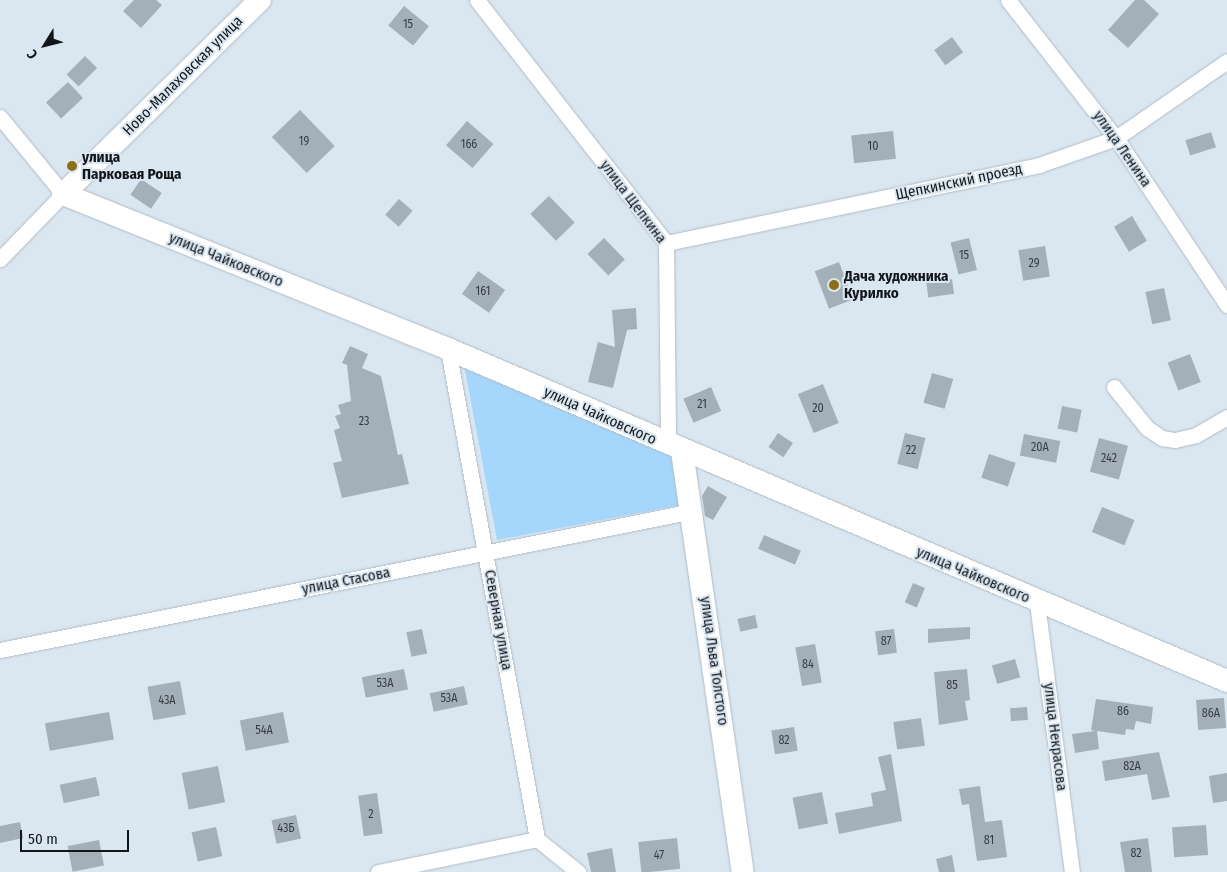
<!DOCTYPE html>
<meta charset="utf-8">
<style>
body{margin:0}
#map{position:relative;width:1227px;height:872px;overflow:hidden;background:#dae7f1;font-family:"Fira Sans Condensed",sans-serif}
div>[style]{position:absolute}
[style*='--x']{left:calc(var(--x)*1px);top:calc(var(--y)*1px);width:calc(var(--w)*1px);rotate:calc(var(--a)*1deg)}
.green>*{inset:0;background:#a4d7fb}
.building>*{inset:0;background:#a3b0b9;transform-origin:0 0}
.roads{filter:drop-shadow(0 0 1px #afbcc5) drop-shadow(0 0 1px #afbcc5)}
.street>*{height:15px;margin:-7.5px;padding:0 7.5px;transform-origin:7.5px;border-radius:7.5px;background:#fff}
.secondary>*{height:22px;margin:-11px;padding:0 11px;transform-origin:11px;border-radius:11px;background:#fff}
.dots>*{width:14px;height:14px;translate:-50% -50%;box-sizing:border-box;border:2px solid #dae7f1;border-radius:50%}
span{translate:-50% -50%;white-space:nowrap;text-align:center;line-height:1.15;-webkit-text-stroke:4px #dae7f1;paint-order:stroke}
.number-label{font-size:12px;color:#373d42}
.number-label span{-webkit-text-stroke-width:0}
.street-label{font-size:15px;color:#13171b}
.poi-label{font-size:15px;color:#13171b;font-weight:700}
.left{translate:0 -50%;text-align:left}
.north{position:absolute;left:20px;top:20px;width:50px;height:50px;-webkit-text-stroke:4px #dae7f1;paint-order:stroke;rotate:234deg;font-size:14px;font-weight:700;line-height:20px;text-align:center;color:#13171b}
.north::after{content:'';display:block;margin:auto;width:18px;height:22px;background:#13171b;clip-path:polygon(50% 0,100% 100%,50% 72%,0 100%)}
.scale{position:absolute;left:20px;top:830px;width:109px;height:22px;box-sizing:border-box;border:2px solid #13171b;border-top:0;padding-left:6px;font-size:15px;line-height:18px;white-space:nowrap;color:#13171b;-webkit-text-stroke:4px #dae7f1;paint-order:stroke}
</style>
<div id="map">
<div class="green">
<div style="clip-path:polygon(464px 365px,672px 456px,680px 505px,497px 540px)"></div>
</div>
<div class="building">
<div style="clip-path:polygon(134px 0,156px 0,162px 5px,141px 28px,123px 11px)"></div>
<div style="clip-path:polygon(1135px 0,1144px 0,1159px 14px,1128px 48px,1108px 30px)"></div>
<div style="left:404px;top:6px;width:32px;height:25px;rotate:39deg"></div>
<div style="left:952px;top:37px;width:19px;height:22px;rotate:54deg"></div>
<div style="left:85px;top:56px;width:17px;height:26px;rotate:45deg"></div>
<div style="left:68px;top:82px;width:22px;height:30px;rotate:47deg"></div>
<div style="left:300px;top:110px;width:50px;height:39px;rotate:46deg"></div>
<div style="left:467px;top:121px;width:35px;height:32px;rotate:41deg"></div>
<div style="left:893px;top:131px;width:28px;height:42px;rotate:84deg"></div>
<div style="left:1211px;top:132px;width:16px;height:27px;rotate:72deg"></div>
<div style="left:141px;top:179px;width:25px;height:19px;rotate:34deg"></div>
<div style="left:549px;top:196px;width:37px;height:26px;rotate:46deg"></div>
<div style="left:399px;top:199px;width:18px;height:21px;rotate:41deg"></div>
<div style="left:1132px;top:216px;width:29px;height:21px;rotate:59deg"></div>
<div style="left:604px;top:238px;width:30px;height:23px;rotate:46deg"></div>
<div style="left:969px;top:238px;width:33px;height:19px;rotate:76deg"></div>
<div style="left:1045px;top:246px;width:31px;height:27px;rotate:81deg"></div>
<div style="left:839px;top:262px;width:40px;height:26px;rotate:69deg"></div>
<div style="left:478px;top:271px;width:33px;height:28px;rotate:35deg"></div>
<div style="left:952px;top:279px;width:15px;height:26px;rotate:82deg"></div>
<div style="left:1164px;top:288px;width:33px;height:19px;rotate:78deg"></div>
<div style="clip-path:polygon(636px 308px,637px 329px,627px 330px,613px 388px,588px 382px,598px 342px,615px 347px,612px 310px)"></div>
<div style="clip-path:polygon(350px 346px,368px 354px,362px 368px,381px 376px,398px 455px,402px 454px,409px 484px,342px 498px,333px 463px,342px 461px,334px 430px,340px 428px,335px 416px,341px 414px,338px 405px,351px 401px,347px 365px,342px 363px)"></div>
<div style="left:1190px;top:354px;width:30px;height:24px;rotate:69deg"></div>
<div style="left:932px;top:373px;width:22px;height:31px;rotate:16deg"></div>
<div style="left:823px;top:384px;width:42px;height:27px;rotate:68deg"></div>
<div style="left:711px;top:387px;width:26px;height:30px;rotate:67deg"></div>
<div style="left:1062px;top:406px;width:20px;height:23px;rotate:11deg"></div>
<div style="left:778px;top:433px;width:18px;height:17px;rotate:34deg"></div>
<div style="left:905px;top:433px;width:21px;height:32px;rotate:14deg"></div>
<div style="left:1024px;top:434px;width:37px;height:22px;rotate:11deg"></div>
<div style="left:1099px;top:438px;width:30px;height:35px;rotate:15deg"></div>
<div style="left:989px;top:454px;width:28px;height:25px;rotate:18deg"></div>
<div style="clip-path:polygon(708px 486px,727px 497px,713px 520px,705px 516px,702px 496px)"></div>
<div style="left:1102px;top:507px;width:35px;height:27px;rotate:22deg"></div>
<div style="left:764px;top:535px;width:40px;height:15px;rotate:23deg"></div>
<div style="left:913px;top:583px;width:13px;height:21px;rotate:23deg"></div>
<div style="left:755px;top:615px;width:13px;height:18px;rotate:77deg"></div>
<div style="clip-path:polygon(970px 627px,970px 639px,928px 643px,928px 629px)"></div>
<div style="left:422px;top:629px;width:25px;height:16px;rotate:78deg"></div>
<div style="left:894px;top:629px;width:24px;height:19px;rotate:83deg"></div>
<div style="left:815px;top:644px;width:39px;height:20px;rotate:80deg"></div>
<div style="left:1015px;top:659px;width:19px;height:24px;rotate:74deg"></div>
<div style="left:404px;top:669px;width:21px;height:43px;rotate:79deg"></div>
<div style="clip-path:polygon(967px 669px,970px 700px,965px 701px,968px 720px,939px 725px,934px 672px)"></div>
<div style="left:180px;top:681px;width:34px;height:33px;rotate:80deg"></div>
<div style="left:464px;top:686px;width:19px;height:35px;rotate:78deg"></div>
<div style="left:1224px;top:698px;width:30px;height:28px;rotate:86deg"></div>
<div style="clip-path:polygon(1096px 699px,1153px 707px,1151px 724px,1136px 721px,1134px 730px,1126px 729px,1125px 735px,1097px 731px,1099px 749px,1075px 753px,1072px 734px,1095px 731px,1091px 730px)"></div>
<div style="left:1027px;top:707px;width:13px;height:17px;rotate:86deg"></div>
<div style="left:109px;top:712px;width:28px;height:65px;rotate:80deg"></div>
<div style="left:283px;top:712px;width:31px;height:44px;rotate:79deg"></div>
<div style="left:921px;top:718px;width:28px;height:28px;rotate:82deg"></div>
<div style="left:794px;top:727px;width:24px;height:23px;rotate:81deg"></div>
<div style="clip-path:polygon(1159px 752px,1170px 797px,1152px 800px,1147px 774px,1105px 781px,1102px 761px)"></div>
<div style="clip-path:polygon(891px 754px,902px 821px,839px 834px,835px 813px,873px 806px,871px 793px,886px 790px,878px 757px)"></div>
<div style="left:218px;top:766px;width:37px;height:37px;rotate:79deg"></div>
<div style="clip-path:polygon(1227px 773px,1227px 801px,1213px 803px,1209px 776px)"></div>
<div style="left:96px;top:777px;width:19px;height:37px;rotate:78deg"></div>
<div style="clip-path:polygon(980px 786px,985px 822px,1002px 820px,1007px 857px,977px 861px,969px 804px,962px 805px,959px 789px)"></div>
<div style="left:822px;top:792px;width:32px;height:30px;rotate:79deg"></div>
<div style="left:377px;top:793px;width:41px;height:19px;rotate:82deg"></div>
<div style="left:296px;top:815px;width:24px;height:25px;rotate:78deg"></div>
<div style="clip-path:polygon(20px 822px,23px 838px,0 843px,0 826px)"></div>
<div style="left:1206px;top:825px;width:30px;height:34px;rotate:86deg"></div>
<div style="left:216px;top:827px;width:30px;height:25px;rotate:78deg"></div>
<div style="left:677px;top:838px;width:31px;height:39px;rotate:84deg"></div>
<div style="clip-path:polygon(1148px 838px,1152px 872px,1125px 872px,1120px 842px)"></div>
<div style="left:99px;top:840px;width:26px;height:32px;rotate:79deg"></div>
<div style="clip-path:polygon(612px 848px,616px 872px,591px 872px,587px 853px)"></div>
<div style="clip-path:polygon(952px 855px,955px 872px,939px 872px,936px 859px)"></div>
</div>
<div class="roads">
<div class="street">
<div style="--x:477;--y:0;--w:308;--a:52.1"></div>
<div style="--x:666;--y:243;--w:202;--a:89.4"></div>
<div style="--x:1008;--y:0;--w:175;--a:52"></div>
<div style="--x:1116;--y:138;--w:201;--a:56.4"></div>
<div style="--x:0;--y:117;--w:99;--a:50.7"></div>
<div style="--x:63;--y:194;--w:91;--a:134.1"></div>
<div style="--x:666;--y:243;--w:381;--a:-11.8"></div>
<div style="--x:1039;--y:165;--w:82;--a:-19.3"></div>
<div style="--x:1116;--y:138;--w:135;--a:-34.7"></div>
<div style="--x:448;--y:349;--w:498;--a:79.7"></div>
<div style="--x:537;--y:839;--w:53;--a:38.8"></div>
<div style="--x:1114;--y:387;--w:53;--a:51.2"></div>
<div style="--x:1147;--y:428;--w:18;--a:34"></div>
<div style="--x:1162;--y:438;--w:13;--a:9"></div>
<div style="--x:1175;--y:440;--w:22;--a:-13"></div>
<div style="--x:1196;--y:435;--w:36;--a:-30"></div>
<div style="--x:1037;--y:603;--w:271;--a:82.6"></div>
<div style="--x:0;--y:650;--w:707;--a:-11.34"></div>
<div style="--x:378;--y:872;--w:162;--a:-11.7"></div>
</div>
<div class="secondary">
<div style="--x:260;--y:0;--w:276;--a:135.4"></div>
<div style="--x:63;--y:194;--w:415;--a:21.9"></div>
<div style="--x:448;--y:349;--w:847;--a:23.08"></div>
<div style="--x:682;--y:451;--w:425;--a:81.8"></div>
</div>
</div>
<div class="dots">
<div style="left:72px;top:166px;background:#8c7013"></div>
<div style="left:834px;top:285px;background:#8c7013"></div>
</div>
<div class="number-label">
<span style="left:408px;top:25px">15</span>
<span style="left:304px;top:142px">19</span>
<span style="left:469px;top:145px">166</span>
<span style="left:873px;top:147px">10</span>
<span style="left:964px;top:256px">15</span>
<span style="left:1034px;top:264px">29</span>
<span style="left:483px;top:292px">161</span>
<span style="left:702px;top:405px">21</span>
<span style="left:818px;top:409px">20</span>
<span style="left:364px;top:422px">23</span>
<span style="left:1040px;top:448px">20А</span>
<span style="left:911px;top:451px">22</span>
<span style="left:1109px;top:459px">242</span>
<span style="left:886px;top:642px">87</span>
<span style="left:808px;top:665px">84</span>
<span style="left:385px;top:684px">53А</span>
<span style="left:952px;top:686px">85</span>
<span style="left:449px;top:699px">53А</span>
<span style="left:167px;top:701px">43А</span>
<span style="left:1123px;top:712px">86</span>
<span style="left:1211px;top:714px">86А</span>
<span style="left:264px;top:731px">54А</span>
<span style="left:784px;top:741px">82</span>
<span style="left:1132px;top:767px">82А</span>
<span style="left:371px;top:815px">2</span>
<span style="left:286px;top:829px">43Б</span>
<span style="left:989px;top:841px">81</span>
<span style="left:1136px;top:854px">82</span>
<span style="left:659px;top:856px">47</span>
</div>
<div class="street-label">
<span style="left:183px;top:76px;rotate:-45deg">Ново-Малаховская улица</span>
<span style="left:1122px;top:149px;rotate:55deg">улица Ленина</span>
<span style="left:959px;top:182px;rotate:-12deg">Щепкинский проезд</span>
<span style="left:633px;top:202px;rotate:53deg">улица Щепкина</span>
<span style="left:226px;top:260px;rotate:22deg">улица Чайковского</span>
<span style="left:600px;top:416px;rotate:24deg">улица Чайковского</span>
<span style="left:973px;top:575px;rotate:23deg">улица Чайковского</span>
<span style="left:346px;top:581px;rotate:-11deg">улица Стасова</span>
<span style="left:498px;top:620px;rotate:80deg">Северная улица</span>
<span style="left:714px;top:661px;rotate:82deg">улица Льва Толстого</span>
<span style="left:1055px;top:737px;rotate:83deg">улица Некрасова</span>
</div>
<div class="poi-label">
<span class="left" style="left:82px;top:166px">улица<br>Парковая Роща</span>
<span class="left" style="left:844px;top:285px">Дача художника<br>Курилко</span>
</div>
<div class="north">С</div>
<div class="scale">50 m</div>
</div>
